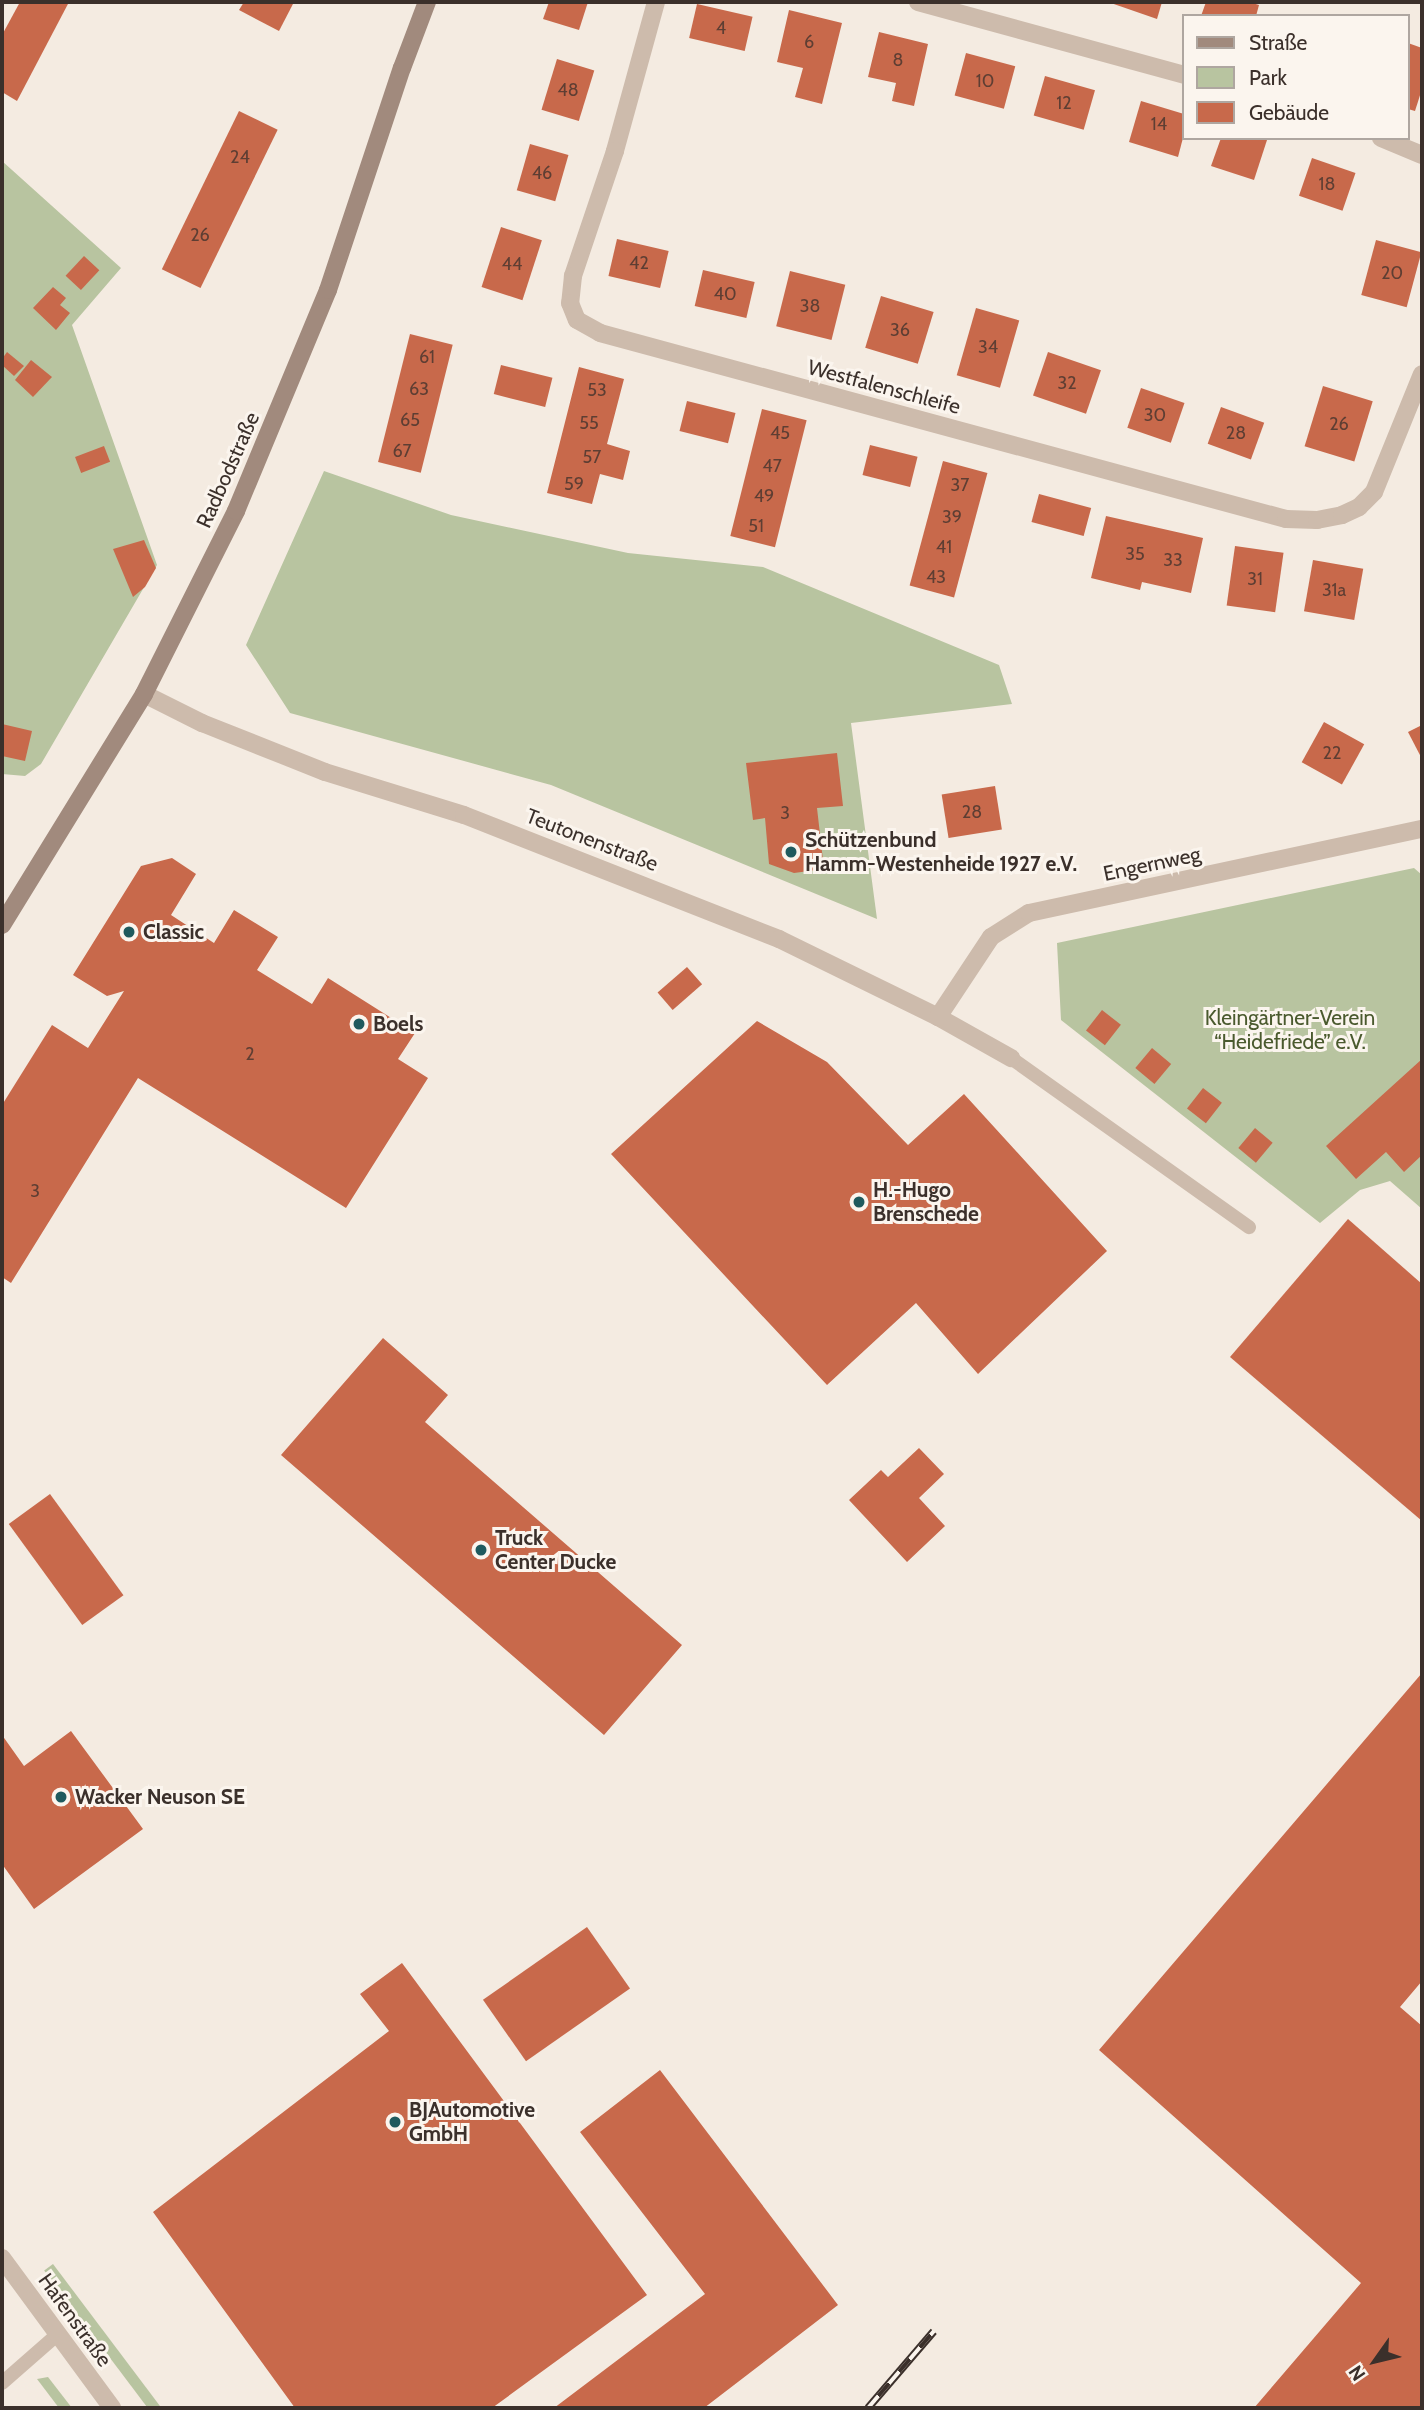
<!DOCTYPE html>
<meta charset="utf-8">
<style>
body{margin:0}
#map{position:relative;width:1424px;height:2410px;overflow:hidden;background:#f4ebe1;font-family:Cabin,sans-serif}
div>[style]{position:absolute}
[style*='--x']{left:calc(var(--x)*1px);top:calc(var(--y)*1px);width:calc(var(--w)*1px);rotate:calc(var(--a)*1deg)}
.green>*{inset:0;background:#b8c4a0;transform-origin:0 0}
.building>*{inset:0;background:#c8694b;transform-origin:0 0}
.service>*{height:14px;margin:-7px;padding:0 7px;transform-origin:7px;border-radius:7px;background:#cdbbac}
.minor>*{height:18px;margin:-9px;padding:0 9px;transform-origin:9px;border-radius:9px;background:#cdbbac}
.tertiary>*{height:18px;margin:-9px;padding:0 9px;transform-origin:9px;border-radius:9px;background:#cdbbac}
.secondary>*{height:18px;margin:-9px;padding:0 9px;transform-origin:9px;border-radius:9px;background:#a18a7d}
.rail>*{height:8px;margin-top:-4px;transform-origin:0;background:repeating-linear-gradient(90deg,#fbf5ee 0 16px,#3b302b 0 32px);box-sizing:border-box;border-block:2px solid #3b302b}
.dots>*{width:19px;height:19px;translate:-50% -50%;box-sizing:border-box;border:4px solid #fbf5ee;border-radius:50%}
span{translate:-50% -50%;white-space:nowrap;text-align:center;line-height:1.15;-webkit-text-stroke:6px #fbf5ee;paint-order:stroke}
.number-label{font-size:18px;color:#5e3e33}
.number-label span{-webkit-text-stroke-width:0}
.street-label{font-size:21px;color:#3b302b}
.poi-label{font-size:21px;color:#3b302b;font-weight:700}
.left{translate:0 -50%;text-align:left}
.park-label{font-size:21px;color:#4a5a2e}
.frame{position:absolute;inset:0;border:4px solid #3b302b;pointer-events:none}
.legend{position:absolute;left:1182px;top:14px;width:228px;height:126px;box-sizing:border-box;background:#fbf5ee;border:2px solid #aea6a0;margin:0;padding:9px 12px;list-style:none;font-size:21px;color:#3b302b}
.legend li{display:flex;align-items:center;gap:14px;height:35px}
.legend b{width:35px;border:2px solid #aea6a0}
.north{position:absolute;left:1340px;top:2326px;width:70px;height:70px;-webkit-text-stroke:5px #fbf5ee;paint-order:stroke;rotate:236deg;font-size:19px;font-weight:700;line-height:28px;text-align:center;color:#3b302b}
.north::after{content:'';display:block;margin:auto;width:24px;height:32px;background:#3b302b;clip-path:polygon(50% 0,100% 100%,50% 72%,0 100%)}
</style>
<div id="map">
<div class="green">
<div style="clip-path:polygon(2px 161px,121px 268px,72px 325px,157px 565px,41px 764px,25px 776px,2px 774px)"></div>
<div style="clip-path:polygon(324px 471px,451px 515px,628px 553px,763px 567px,999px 665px,1012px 704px,851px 723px,877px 919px,551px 785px,290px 713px,246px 645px)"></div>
<div style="clip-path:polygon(1414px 868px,1422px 875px,1422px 1209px,1390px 1181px,1360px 1190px,1320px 1223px,1061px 1020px,1057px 943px)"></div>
<div style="left:53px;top:2264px;width:179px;height:11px;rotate:53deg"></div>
<div style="clip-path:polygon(48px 2377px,72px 2408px,59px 2408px,37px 2379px)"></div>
</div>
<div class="building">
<div style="clip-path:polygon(20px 2px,69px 2px,17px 101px,2px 92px,2px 35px)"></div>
<div style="clip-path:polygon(244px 2px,294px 2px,279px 31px,239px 10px)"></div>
<div style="clip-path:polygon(549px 2px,588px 2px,579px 30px,543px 19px)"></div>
<div style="clip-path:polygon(1108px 2px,1162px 2px,1157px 19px)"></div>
<div style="clip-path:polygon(1206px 2px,1249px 2px,1259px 5px,1256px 16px,1201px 16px)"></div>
<div style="left:697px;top:4px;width:57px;height:35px;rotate:13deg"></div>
<div style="clip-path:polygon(789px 10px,842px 23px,822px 104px,795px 97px,803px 68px,777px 62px)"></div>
<div style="clip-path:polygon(879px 32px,928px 44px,914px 106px,892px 101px,896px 83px,868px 77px)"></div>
<div style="clip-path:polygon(1408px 43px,1422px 48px,1422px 89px,1415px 111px,1408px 109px)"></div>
<div style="left:966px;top:53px;width:51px;height:44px;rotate:15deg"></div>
<div style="left:557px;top:59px;width:39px;height:53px;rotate:17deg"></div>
<div style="left:1045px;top:76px;width:52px;height:41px;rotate:16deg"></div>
<div style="clip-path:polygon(1141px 101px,1184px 114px,1184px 134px,1178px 157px,1129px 142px)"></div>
<div style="left:239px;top:111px;width:43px;height:176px;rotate:26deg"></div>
<div style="clip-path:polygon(1221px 138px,1267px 140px,1254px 180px,1211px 166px)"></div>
<div style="left:530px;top:144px;width:40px;height:48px;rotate:16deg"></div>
<div style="left:1312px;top:158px;width:46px;height:40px;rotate:19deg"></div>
<div style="left:501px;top:227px;width:43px;height:63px;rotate:18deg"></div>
<div style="left:617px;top:239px;width:53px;height:38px;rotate:13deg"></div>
<div style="left:1376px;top:240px;width:47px;height:57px;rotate:15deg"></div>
<div style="left:84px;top:256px;width:21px;height:27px;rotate:43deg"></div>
<div style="left:703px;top:270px;width:53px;height:37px;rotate:13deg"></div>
<div style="left:790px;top:271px;width:57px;height:57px;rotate:14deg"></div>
<div style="clip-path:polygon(53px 287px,66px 298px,60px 305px,70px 313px,56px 330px,33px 308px)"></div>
<div style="left:881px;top:296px;width:55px;height:54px;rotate:17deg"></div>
<div style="left:976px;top:308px;width:45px;height:70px;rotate:16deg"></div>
<div style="left:410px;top:334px;width:44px;height:132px;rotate:14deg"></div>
<div style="clip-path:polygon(7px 352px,24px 366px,14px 376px,2px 365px,2px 359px)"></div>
<div style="left:1048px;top:352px;width:56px;height:46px;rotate:19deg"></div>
<div style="clip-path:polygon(31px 360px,52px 377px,33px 397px,15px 380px)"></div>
<div style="left:501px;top:365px;width:53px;height:30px;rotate:14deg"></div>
<div style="clip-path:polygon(579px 367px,624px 379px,607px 444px,630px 451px,623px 480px,600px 474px,592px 504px,547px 493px)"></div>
<div style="left:1323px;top:386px;width:52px;height:63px;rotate:17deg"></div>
<div style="left:1141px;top:388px;width:46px;height:42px;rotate:19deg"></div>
<div style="left:687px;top:401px;width:50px;height:31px;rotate:14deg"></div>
<div style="left:1221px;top:407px;width:46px;height:39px;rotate:20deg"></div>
<div style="left:762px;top:409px;width:46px;height:131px;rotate:14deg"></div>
<div style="left:870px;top:445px;width:49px;height:31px;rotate:14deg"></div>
<div style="left:104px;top:446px;width:17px;height:31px;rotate:69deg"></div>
<div style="left:943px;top:461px;width:46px;height:129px;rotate:15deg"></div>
<div style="left:1039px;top:494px;width:54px;height:29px;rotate:15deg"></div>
<div style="clip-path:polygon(1106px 516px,1203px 538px,1191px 593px,1142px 582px,1140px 590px,1091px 578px)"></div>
<div style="clip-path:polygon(144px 540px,156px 568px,145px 587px,133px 597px,113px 549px)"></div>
<div style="left:1235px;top:546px;width:49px;height:60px;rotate:8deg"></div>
<div style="left:1313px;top:560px;width:51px;height:52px;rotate:10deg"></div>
<div style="left:1324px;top:722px;width:46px;height:46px;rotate:29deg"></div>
<div style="clip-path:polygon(2px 724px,32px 731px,25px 761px,2px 756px)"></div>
<div style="clip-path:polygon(1422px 725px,1422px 759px,1408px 732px)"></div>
<div style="clip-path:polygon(837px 753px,843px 806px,817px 808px,824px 869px,794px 873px,769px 864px,765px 818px,753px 820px,746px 763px)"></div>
<div style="left:995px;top:786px;width:44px;height:54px;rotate:81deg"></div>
<div style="clip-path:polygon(172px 858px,196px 874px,171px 915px,214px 943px,234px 910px,278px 937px,257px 970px,312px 1004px,328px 978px,415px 1033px,398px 1059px,428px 1078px,346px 1208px,138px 1078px,11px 1283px,2px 1277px,2px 1105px,52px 1025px,88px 1048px,124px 991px,107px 996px,73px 975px,141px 866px)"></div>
<div style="left:687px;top:967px;width:23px;height:39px;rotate:49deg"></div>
<div style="left:1102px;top:1010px;width:24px;height:26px;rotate:38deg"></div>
<div style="clip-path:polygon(757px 1021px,827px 1062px,908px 1145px,964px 1094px,1107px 1251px,978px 1374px,916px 1303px,827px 1385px,611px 1154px)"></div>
<div style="left:1152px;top:1048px;width:25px;height:26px;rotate:40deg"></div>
<div style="clip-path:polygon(1422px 1059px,1422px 1155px,1404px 1172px,1386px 1152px,1356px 1179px,1326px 1146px)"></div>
<div style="left:1203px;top:1088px;width:24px;height:26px;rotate:38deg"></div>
<div style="left:1255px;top:1128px;width:23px;height:26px;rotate:40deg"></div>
<div style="clip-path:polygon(1348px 1219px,1422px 1284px,1422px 1521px,1230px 1357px)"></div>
<div style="clip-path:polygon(383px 1338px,448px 1395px,425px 1422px,682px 1645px,604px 1735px,281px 1455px)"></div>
<div style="clip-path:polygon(919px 1448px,944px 1474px,919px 1498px,945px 1526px,907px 1562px,849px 1500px,881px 1470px,888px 1477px)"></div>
<div style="left:50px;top:1494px;width:125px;height:51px;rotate:54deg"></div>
<div style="clip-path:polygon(1422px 1673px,1422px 1981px,1400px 2007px,1422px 2026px,1422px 2408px,1254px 2408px,1361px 2283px,1099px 2050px)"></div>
<div style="clip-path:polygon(71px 1731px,143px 1829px,34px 1909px,2px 1864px,2px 1735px,24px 1766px)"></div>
<div style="left:587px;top:1927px;width:75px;height:127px;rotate:55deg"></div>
<div style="clip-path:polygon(402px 1963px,647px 2295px,492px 2408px,295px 2408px,153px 2212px,389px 2031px,360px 1994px)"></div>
<div style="clip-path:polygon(660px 2070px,838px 2305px,704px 2408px,554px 2408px,705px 2294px,580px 2132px)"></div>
</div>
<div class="service">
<div style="--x:1011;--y:1058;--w:292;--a:35.4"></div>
<div style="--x:2;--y:2383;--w:74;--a:-41.2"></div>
</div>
<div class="minor">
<div style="--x:656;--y:2;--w:155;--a:105.4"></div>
<div style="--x:615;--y:151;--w:132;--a:108.6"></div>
<div style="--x:573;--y:276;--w:27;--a:96"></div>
<div style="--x:570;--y:303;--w:18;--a:68"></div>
<div style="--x:577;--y:320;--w:26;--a:29"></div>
<div style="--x:600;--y:333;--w:711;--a:15.17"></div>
<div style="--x:1286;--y:519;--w:31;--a:2"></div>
<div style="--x:1317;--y:520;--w:25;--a:-11"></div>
<div style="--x:1342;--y:515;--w:19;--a:-25"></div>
<div style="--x:1359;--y:507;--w:21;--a:-45"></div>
<div style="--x:1374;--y:492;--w:127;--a:-67.9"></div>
<div style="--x:918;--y:2;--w:276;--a:15.3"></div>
<div style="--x:1381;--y:138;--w:44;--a:22.5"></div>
<div style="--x:144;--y:694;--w:65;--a:26.6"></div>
<div style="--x:202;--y:723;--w:132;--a:21.7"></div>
<div style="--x:325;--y:772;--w:145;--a:17.2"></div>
<div style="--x:464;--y:815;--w:339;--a:21.5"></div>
<div style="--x:779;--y:939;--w:177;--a:26.1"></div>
<div style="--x:938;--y:1017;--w:84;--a:29.3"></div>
<div style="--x:938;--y:1017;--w:96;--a:-56.5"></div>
<div style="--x:991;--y:937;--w:45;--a:-32.3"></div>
<div style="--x:1029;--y:913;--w:402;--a:-12.1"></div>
</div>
<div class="tertiary">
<div style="--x:2;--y:2258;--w:186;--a:53.7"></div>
</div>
<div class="secondary">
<div style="--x:2;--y:925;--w:271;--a:-58.4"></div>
<div style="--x:144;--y:694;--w:205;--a:-63.3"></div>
<div style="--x:236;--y:511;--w:239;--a:-67.4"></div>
<div style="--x:328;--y:290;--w:234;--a:-71.6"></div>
<div style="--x:402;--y:68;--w:71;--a:-69.3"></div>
</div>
<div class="rail">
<div style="--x:868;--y:2408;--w:101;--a:-49.4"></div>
</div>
<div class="dots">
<div style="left:791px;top:852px;background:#1f5a5e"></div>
<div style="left:129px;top:932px;background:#1f5a5e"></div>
<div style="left:359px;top:1024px;background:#1f5a5e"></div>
<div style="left:859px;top:1202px;background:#1f5a5e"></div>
<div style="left:481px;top:1550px;background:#1f5a5e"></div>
<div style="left:61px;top:1797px;background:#1f5a5e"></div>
<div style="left:395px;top:2122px;background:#1f5a5e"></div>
</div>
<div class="number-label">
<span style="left:721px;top:28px">4</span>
<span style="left:809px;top:42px">6</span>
<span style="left:898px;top:60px">8</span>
<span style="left:985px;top:81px">10</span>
<span style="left:568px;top:90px">48</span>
<span style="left:1064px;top:103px">12</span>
<span style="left:1159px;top:124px">14</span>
<span style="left:240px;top:157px">24</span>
<span style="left:542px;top:173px">46</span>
<span style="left:1327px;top:184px">18</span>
<span style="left:200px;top:235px">26</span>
<span style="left:639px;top:263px">42</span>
<span style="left:512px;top:264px">44</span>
<span style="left:1392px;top:273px">20</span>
<span style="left:725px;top:294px">40</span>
<span style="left:810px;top:306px">38</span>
<span style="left:900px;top:330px">36</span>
<span style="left:988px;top:347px">34</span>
<span style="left:427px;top:357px">61</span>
<span style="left:1067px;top:383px">32</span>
<span style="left:419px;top:389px">63</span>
<span style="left:597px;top:390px">53</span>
<span style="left:1155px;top:415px">30</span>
<span style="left:410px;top:420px">65</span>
<span style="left:589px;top:423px">55</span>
<span style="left:1339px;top:424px">26</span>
<span style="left:780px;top:433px">45</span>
<span style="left:1236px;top:433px">28</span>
<span style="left:402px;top:451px">67</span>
<span style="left:592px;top:457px">57</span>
<span style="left:772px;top:466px">47</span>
<span style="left:574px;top:484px">59</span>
<span style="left:960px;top:485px">37</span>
<span style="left:764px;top:496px">49</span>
<span style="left:952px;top:517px">39</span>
<span style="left:756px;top:526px">51</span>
<span style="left:944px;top:547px">41</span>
<span style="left:1135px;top:554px">35</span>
<span style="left:1173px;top:560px">33</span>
<span style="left:936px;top:577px">43</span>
<span style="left:1255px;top:579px">31</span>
<span style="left:1334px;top:590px">31a</span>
<span style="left:1332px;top:753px">22</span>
<span style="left:972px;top:812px">28</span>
<span style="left:785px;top:813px">3</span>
<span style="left:250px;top:1054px">2</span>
<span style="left:35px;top:1191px">3</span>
</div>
<div class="street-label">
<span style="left:884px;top:387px;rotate:15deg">Westfalenschleife</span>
<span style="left:228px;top:470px;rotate:-66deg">Radbodstraße</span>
<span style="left:592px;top:840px;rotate:21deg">Teutonenstraße</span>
<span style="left:1152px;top:864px;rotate:-12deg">Engernweg</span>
<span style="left:75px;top:2320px;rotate:54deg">Hafenstraße</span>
</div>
<div class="poi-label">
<span class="left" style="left:805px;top:852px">Schützenbund<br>Hamm-Westenheide 1927 e.V.</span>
<span class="left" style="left:143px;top:932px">Classic</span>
<span class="left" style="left:373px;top:1024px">Boels</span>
<span class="left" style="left:873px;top:1202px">H.-Hugo<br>Brenschede</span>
<span class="left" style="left:495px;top:1550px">Truck<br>Center Ducke</span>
<span class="left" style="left:75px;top:1797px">Wacker Neuson SE</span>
<span class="left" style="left:409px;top:2122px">BJAutomotive<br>GmbH</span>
</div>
<div class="park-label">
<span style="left:1290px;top:1030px">Kleingärtner-Verein<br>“Heidefriede” e.V.</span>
</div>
<div class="frame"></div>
<ul class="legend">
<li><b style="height:9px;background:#a18a7d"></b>Straße</li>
<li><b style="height:19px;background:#b8c4a0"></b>Park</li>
<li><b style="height:19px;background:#c8694b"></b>Gebäude</li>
</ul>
<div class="north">N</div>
</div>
